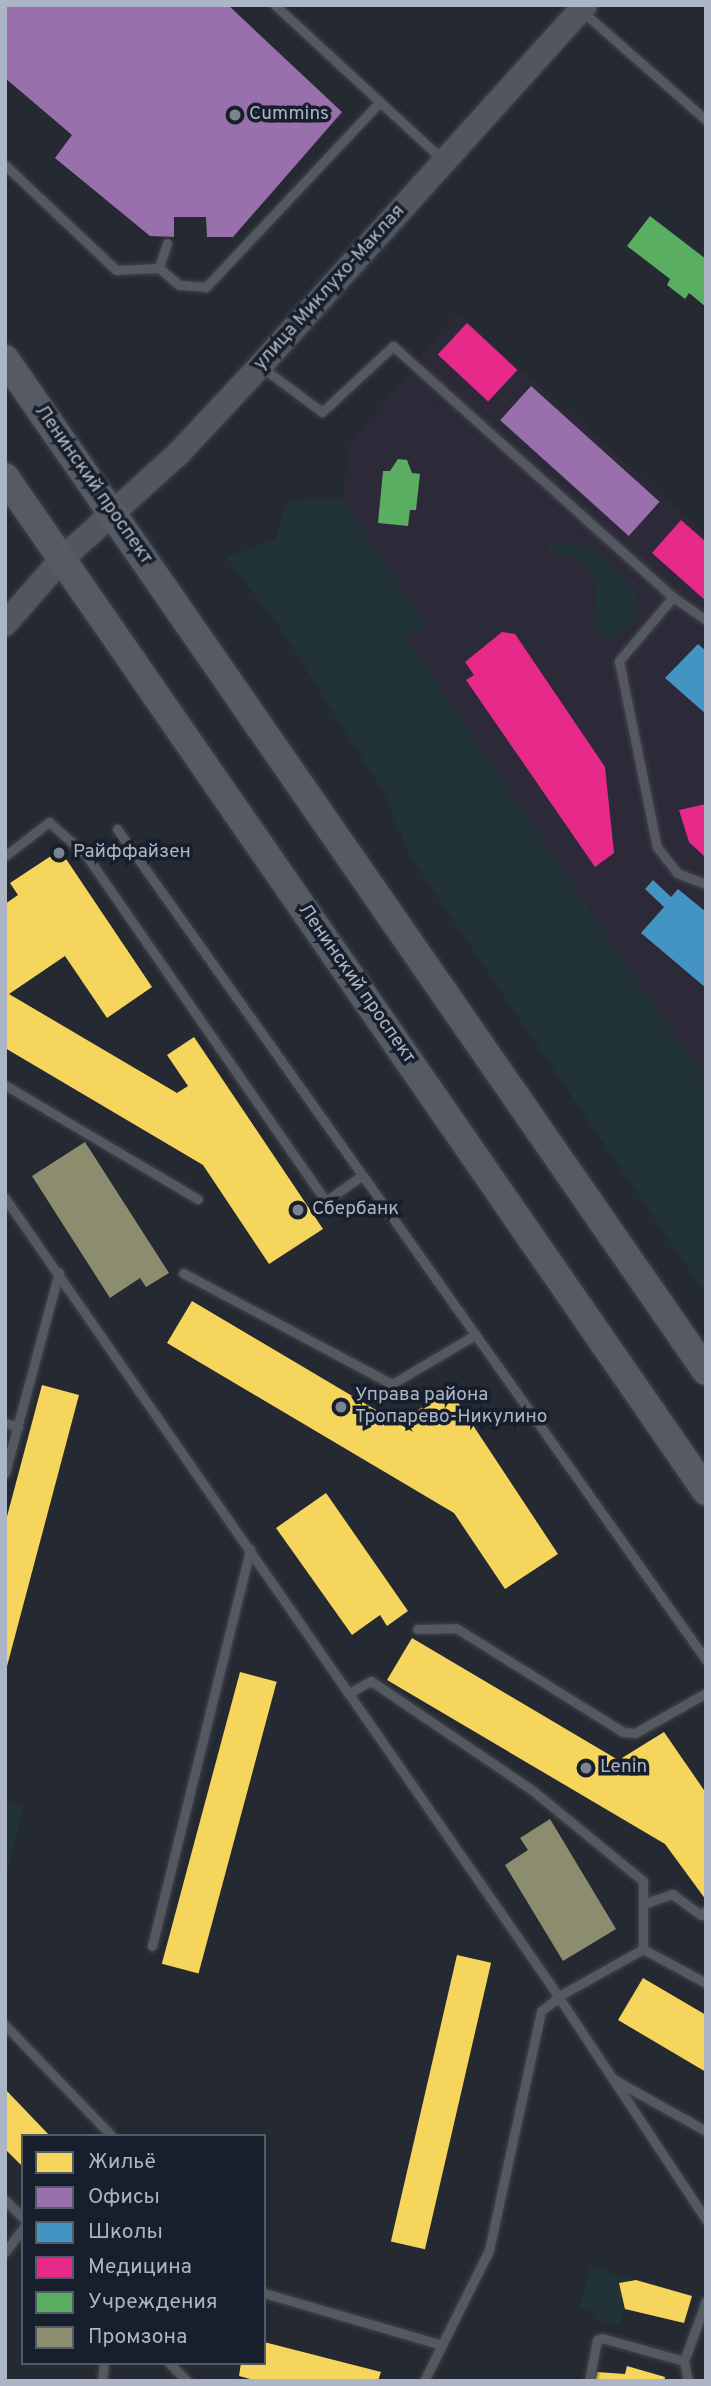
<!DOCTYPE html>
<meta charset="utf-8">
<style>
body{margin:0}
#map{position:relative;width:711px;height:2386px;overflow:hidden;background:#252931;font-family:Overpass,sans-serif}
div>[style]{position:absolute}
[style*='--x']{left:calc(var(--x)*1px);top:calc(var(--y)*1px);width:calc(var(--w)*1px);rotate:calc(var(--a)*1deg)}
.medical>*{inset:0;background:#2c2a38}
.green>*{inset:0;background:#223337}
.homes>*{inset:0;background:#f6d55c;transform-origin:0 0}
.offices>*{inset:0;background:#9970ab;transform-origin:0 0}
.schools>*{inset:0;background:#4393c3}
.health>*{inset:0;background:#e7298a;transform-origin:0 0}
.public>*{inset:0;background:#5aae61}
.industry>*{inset:0;background:#8c8c6e}
.roads{filter:drop-shadow(0 0 2px #41444b) drop-shadow(0 0 2px #41444b)}
.lane>*{height:9px;margin:-4.5px;padding:0 4.5px;transform-origin:4.5px;border-radius:4.5px;background:#545860}
.secondary>*{height:24px;margin:-12px;padding:0 12px;transform-origin:12px;border-radius:12px;background:#52575f}
.primary>*{height:28px;margin:-14px;padding:0 14px;transform-origin:14px;border-radius:14px;background:#565a63}
.dots>*{width:19px;height:19px;translate:-50% -50%;box-sizing:border-box;border:4px solid #181f2c;border-radius:50%}
span{translate:-50% -50%;white-space:nowrap;text-align:center;line-height:1.15;-webkit-text-stroke:7px #181f2c;paint-order:stroke}
.poi-label{font-size:19px;color:#acb5c5}
.left{translate:0 -50%;text-align:left}
.street-label{font-size:19px;color:#acb5c5}
.frame{position:absolute;inset:0;border:7px solid #acb5c5;pointer-events:none}
.legend{position:absolute;left:21px;top:2134px;width:245px;height:231px;box-sizing:border-box;background:#181f2c;border:2px solid #535b69;margin:0;padding:9px 12px;list-style:none;font-size:21px;color:#acb5c5}
.legend li{display:flex;align-items:center;gap:14px;height:35px}
.legend b{width:35px;border:2px solid #535b69}
</style>
<div id="map">
<div class="medical">
<div style="clip-path:polygon(457px 312px,706px 534px,706px 1081px,405px 637px,426px 626px,343px 498px,347px 448px)"></div>
</div>
<div class="green">
<div style="clip-path:polygon(343px 498px,426px 626px,406px 638px,706px 1081px,706px 1295px,411px 858px,384px 793px,282px 631px,227px 558px,276px 538px,287px 500px)"></div>
<div style="clip-path:polygon(549px 542px,584px 546px,601px 555px,636px 591px,640px 615px,613px 642px,592px 630px,597px 593px,588px 569px,570px 555px,548px 552px)"></div>
<div style="clip-path:polygon(5px 1801px,24px 1806px,5px 1881px)"></div>
<div style="clip-path:polygon(590px 2266px,632px 2280px,619px 2283px,625px 2309px,619px 2325px,594px 2319px,595px 2312px,579px 2308px)"></div>
</div>
<div class="homes">
<div style="clip-path:polygon(60px 850px,152px 987px,107px 1018px,65px 956px,9px 994px,177px 1093px,188px 1086px,167px 1055px,194px 1037px,323px 1229px,269px 1264px,203px 1165px,5px 1048px,5px 904px,18px 895px,10px 883px)"></div>
<div style="clip-path:polygon(192px 1301px,413px 1432px,405px 1419px,449px 1389px,558px 1554px,505px 1589px,454px 1513px,167px 1343px)"></div>
<div style="clip-path:polygon(42px 1385px,79px 1395px,6px 1670px,5px 1524px)"></div>
<div style="clip-path:polygon(326px 1493px,408px 1611px,387px 1626px,380px 1615px,352px 1635px,276px 1528px)"></div>
<div style="clip-path:polygon(412px 1638px,625px 1764px,622px 1758px,664px 1732px,706px 1793px,706px 1900px,665px 1844px,387px 1680px)"></div>
<div style="left:240px;top:1672px;width:38px;height:302px;rotate:15deg"></div>
<div style="left:457px;top:1955px;width:35px;height:294px;rotate:13deg"></div>
<div style="clip-path:polygon(643px 1978px,706px 2015px,706px 2072px,618px 2020px)"></div>
<div style="clip-path:polygon(5px 2089px,50px 2136px,23px 2136px,23px 2167px,5px 2149px)"></div>
<div style="clip-path:polygon(636px 2280px,692px 2296px,684px 2323px,625px 2309px,619px 2283px)"></div>
<div style="clip-path:polygon(264px 2342px,381px 2372px,378px 2381px,258px 2381px,239px 2376px,241px 2363px,264px 2363px)"></div>
<div style="clip-path:polygon(627px 2366px,665px 2377px,664px 2381px,595px 2381px,597px 2372px,625px 2374px)"></div>
</div>
<div class="offices">
<div style="clip-path:polygon(5px 5px,228px 5px,342px 112px,233px 237px,207px 237px,206px 217px,174px 217px,174px 237px,150px 236px,55px 158px,72px 135px,5px 78px)"></div>
<div style="left:531px;top:386px;width:173px;height:46px;rotate:42deg"></div>
</div>
<div class="schools">
<div style="clip-path:polygon(698px 644px,706px 651px,706px 714px,665px 678px)"></div>
<div style="clip-path:polygon(653px 880px,671px 897px,678px 889px,706px 912px,706px 988px,641px 933px,664px 907px,645px 889px)"></div>
</div>
<div class="health">
<div style="left:467px;top:323px;width:69px;height:43px;rotate:43deg"></div>
<div style="clip-path:polygon(681px 520px,706px 542px,706px 601px,652px 553px)"></div>
<div style="clip-path:polygon(502px 632px,515px 634px,605px 767px,614px 853px,595px 867px,466px 680px,474px 675px,465px 662px)"></div>
<div style="clip-path:polygon(706px 804px,706px 858px,689px 842px,679px 810px)"></div>
</div>
<div class="public">
<div style="clip-path:polygon(650px 216px,706px 259px,706px 307px,689px 293px,685px 299px,667px 285px,670px 279px,627px 246px)"></div>
<div style="clip-path:polygon(398px 459px,407px 460px,412px 473px,420px 474px,416px 510px,410px 510px,408px 526px,378px 523px,383px 471px,390px 471px)"></div>
</div>
<div class="industry">
<div style="clip-path:polygon(85px 1142px,169px 1273px,146px 1287px,140px 1278px,110px 1298px,32px 1176px)"></div>
<div style="clip-path:polygon(550px 1819px,616px 1929px,563px 1961px,505px 1865px,528px 1850px,520px 1838px)"></div>
</div>
<div class="roads">
<div class="lane">
<div style="--x:275;--y:5;--w:229;--a:42.7"></div>
<div style="--x:582;--y:11;--w:165;--a:41.3"></div>
<div style="--x:5;--y:165;--w:153;--a:43.4"></div>
<div style="--x:116;--y:270;--w:43;--a:-2.7"></div>
<div style="--x:167;--y:243;--w:26;--a:108"></div>
<div style="--x:159;--y:268;--w:26;--a:40"></div>
<div style="--x:179;--y:285;--w:27;--a:4"></div>
<div style="--x:206;--y:287;--w:254;--a:-46.8"></div>
<div style="--x:260;--y:366;--w:77;--a:36.6"></div>
<div style="--x:322;--y:412;--w:97;--a:-42.9"></div>
<div style="--x:393;--y:346;--w:376;--a:41.9"></div>
<div style="--x:673;--y:597;--w:40;--a:34.9"></div>
<div style="--x:673;--y:597;--w:84;--a:130.2"></div>
<div style="--x:619;--y:661;--w:190;--a:78.5"></div>
<div style="--x:657;--y:847;--w:33;--a:52"></div>
<div style="--x:677;--y:873;--w:31;--a:21"></div>
<div style="--x:117;--y:829;--w:1019;--a:54.67"></div>
<div style="--x:5;--y:856;--w:56;--a:-37.7"></div>
<div style="--x:49;--y:822;--w:50;--a:41.7"></div>
<div style="--x:86;--y:855;--w:421;--a:55.3"></div>
<div style="--x:326;--y:1201;--w:43;--a:-35.5"></div>
<div style="--x:5;--y:1085;--w:224;--a:30.6"></div>
<div style="--x:5;--y:1198;--w:953;--a:55.26"></div>
<div style="--x:548;--y:1981;--w:287;--a:56.5"></div>
<div style="--x:183;--y:1273;--w:237;--a:28"></div>
<div style="--x:392;--y:1384;--w:96;--a:-30.6"></div>
<div style="--x:5;--y:1423;--w:14;--a:17"></div>
<div style="--x:5;--y:1473;--w:208;--a:-75"></div>
<div style="--x:417;--y:1629;--w:39;--a:-1"></div>
<div style="--x:456;--y:1628;--w:197;--a:31.9"></div>
<div style="--x:623;--y:1732;--w:12;--a:5"></div>
<div style="--x:635;--y:1733;--w:81;--a:-29.4"></div>
<div style="--x:349;--y:1693;--w:25;--a:-29"></div>
<div style="--x:371;--y:1681;--w:194;--a:34.1"></div>
<div style="--x:532;--y:1790;--w:144;--a:39.3"></div>
<div style="--x:643;--y:1881;--w:68;--a:90"></div>
<div style="--x:643;--y:1949;--w:96;--a:150.8"></div>
<div style="--x:643;--y:1904;--w:31;--a:-19"></div>
<div style="--x:672;--y:1894;--w:36;--a:36"></div>
<div style="--x:701;--y:1915;--w:6;--a:-39"></div>
<div style="--x:152;--y:1946;--w:409;--a:-76.1"></div>
<div style="--x:643;--y:1949;--w:72;--a:28.4"></div>
<div style="--x:5;--y:2025;--w:154;--a:46.1"></div>
<div style="--x:613;--y:2079;--w:107;--a:29.2"></div>
<div style="--x:5;--y:2200;--w:25;--a:45"></div>
<div style="--x:5;--y:2252;--w:30;--a:-53"></div>
<div style="--x:264;--y:2293;--w:185;--a:16.3"></div>
<div style="--x:684;--y:2361;--w:64;--a:-69.9"></div>
<div style="--x:169;--y:2363;--w:25;--a:45"></div>
<div style="--x:102;--y:2381;--w:18;--a:-84"></div>
<div style="--x:424;--y:2381;--w:146;--a:-63.6"></div>
<div style="--x:489;--y:2250;--w:245;--a:-77.7"></div>
<div style="--x:541;--y:2011;--w:23;--a:-38"></div>
<div style="--x:589;--y:2381;--w:42;--a:-79"></div>
<div style="--x:597;--y:2340;--w:5;--a:-22"></div>
<div style="--x:602;--y:2338;--w:85;--a:15.7"></div>
<div style="--x:684;--y:2361;--w:20;--a:79"></div>
</div>
<div class="secondary">
<div style="--x:5;--y:624;--w:86;--a:-48.8"></div>
<div style="--x:62;--y:559;--w:156;--a:-42.2"></div>
<div style="--x:178;--y:454;--w:120;--a:-47"></div>
<div style="--x:260;--y:366;--w:486;--a:-48"></div>
</div>
<div class="primary">
<div style="--x:5;--y:359;--w:1231;--a:55.29"></div>
<div style="--x:5;--y:477;--w:1233;--a:55.34"></div>
</div>
</div>
<div class="dots">
<div style="left:235px;top:115px;background:#7d8491"></div>
<div style="left:59px;top:853px;background:#7d8491"></div>
<div style="left:298px;top:1210px;background:#7d8491"></div>
<div style="left:341px;top:1407px;background:#7d8491"></div>
<div style="left:586px;top:1768px;background:#7d8491"></div>
</div>
<div class="poi-label">
<span class="left" style="left:249px;top:115px">Cummins</span>
<span class="left" style="left:73px;top:853px">Райффайзен</span>
<span class="left" style="left:312px;top:1210px">Сбербанк</span>
<span class="left" style="left:355px;top:1407px">Управа района<br>Тропарево-Никулино</span>
<span class="left" style="left:600px;top:1768px">Lenin</span>
</div>
<div class="street-label">
<span style="left:330px;top:288px;rotate:-48deg">улица Миклухо-Маклая</span>
<span style="left:93px;top:485px;rotate:55deg">Ленинский проспект</span>
<span style="left:356px;top:984px;rotate:55deg">Ленинский проспект</span>
</div>
<div class="frame"></div>
<ul class="legend">
<li><b style="height:19px;background:#f6d55c"></b>Жильё</li>
<li><b style="height:19px;background:#9970ab"></b>Офисы</li>
<li><b style="height:19px;background:#4393c3"></b>Школы</li>
<li><b style="height:19px;background:#e7298a"></b>Медицина</li>
<li><b style="height:19px;background:#5aae61"></b>Учреждения</li>
<li><b style="height:19px;background:#8c8c6e"></b>Промзона</li>
</ul>
</div>
